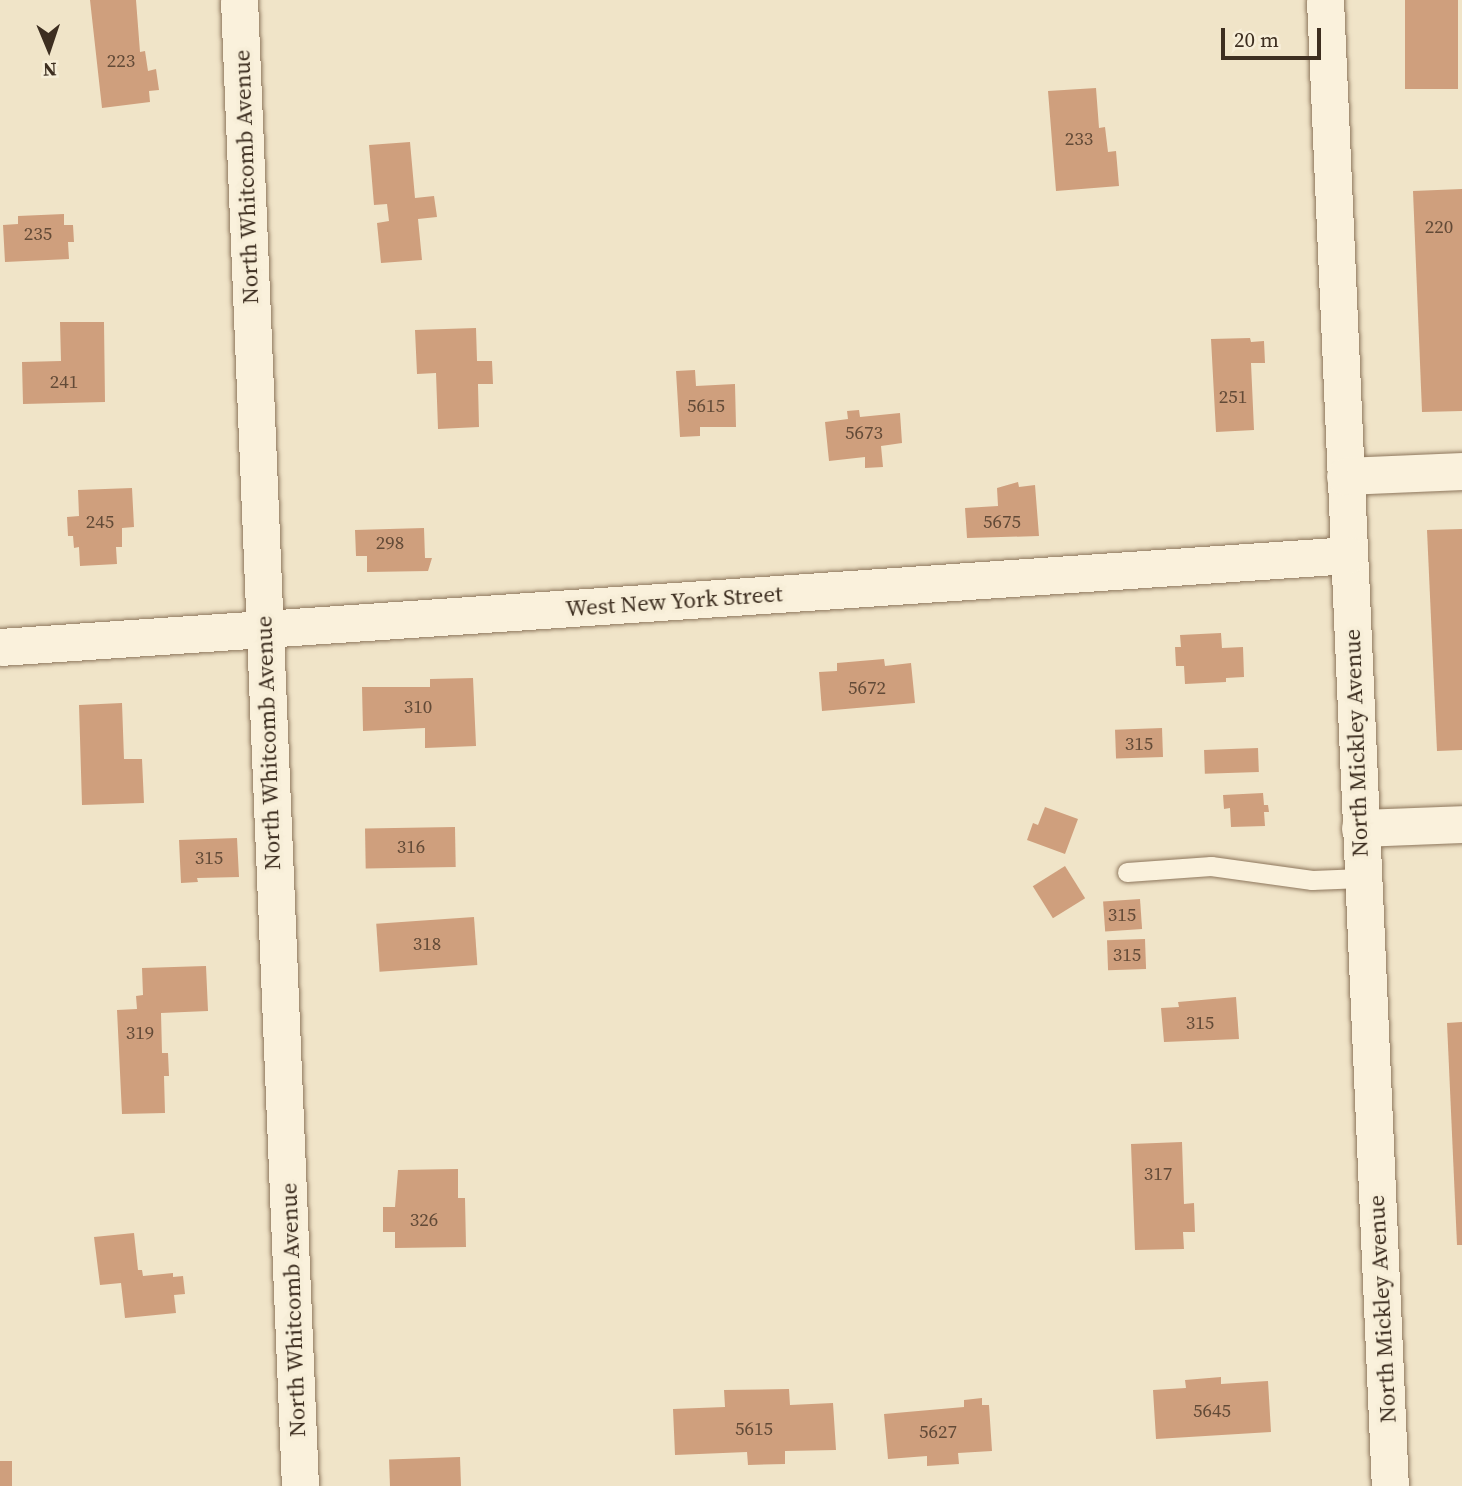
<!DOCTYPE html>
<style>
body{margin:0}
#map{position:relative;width:1462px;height:1486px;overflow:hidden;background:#f0e4c8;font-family:"Source Serif 4",serif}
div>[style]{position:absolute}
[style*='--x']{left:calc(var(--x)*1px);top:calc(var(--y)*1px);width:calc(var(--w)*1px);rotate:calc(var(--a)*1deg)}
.building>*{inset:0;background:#cf9f7d;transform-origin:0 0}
.roads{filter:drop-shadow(0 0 2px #8d765c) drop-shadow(0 0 2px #8d765c)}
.service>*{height:19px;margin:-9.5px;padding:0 9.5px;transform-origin:9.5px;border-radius:9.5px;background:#faf1dc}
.minor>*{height:37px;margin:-18.5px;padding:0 18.5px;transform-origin:18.5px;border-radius:18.5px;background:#faf1dc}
span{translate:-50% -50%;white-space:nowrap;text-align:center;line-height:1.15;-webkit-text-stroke:7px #f7eed8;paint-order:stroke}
.number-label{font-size:19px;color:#624a37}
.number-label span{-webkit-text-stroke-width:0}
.street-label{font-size:23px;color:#3d2e20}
.north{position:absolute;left:14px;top:14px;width:70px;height:70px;-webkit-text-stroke:5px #f7eed8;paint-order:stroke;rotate:178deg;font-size:19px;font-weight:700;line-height:28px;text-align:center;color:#3d2e20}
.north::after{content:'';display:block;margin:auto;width:24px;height:32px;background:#3d2e20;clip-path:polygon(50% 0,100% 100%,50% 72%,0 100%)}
.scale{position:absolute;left:1221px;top:28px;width:100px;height:32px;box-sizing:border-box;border:4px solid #3d2e20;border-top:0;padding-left:9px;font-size:21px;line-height:24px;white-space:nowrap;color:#3d2e20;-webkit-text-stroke:5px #f7eed8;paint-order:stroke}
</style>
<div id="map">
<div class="building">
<div style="clip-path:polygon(90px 0,136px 0,140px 52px,145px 51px,148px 71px,156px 69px,159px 90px,149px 91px,150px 102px,102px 108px)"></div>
<div style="left:1405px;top:0;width:53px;height:89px"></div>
<div style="clip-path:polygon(1096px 88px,1099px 128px,1105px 127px,1108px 152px,1116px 151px,1119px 186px,1056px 191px,1048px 91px)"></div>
<div style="clip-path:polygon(410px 142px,415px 198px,434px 196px,437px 217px,418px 219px,422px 260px,381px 263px,377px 223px,389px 221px,387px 204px,374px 205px,369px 145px)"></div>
<div style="clip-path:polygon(1462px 189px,1462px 411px,1422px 412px,1413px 191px)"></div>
<div style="clip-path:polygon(64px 214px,64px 225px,73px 225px,74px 242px,68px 242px,69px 259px,5px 262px,3px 225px,18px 224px,18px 216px)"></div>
<div style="clip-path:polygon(60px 322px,104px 322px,105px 402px,23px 404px,22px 362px,61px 361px)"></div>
<div style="clip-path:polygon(476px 328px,477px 361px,492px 361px,493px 384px,478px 384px,479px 427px,438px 429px,436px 373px,417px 374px,415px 330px)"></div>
<div style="clip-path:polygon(1250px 338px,1251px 342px,1264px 341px,1265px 363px,1251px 363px,1254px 430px,1216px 432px,1211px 339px)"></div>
<div style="clip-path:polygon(695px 370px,696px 386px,735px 384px,736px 427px,700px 427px,700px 436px,680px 437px,676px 371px)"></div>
<div style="clip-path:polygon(859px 410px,860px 417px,900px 413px,902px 443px,881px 446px,883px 467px,865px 468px,865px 457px,829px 461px,825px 422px,848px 419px,847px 411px)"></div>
<div style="clip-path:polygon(1018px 482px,1019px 487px,1035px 485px,1039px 536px,967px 538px,965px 508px,998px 506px,997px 488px)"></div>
<div style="clip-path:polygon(132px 488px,134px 527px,122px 528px,122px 547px,116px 547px,117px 564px,80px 566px,79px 547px,74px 548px,73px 536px,68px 536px,67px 517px,79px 516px,78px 490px)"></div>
<div style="clip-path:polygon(424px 528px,425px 558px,432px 558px,428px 571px,367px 572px,367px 556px,356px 556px,355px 530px)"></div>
<div style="clip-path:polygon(1462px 529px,1462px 750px,1437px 751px,1427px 530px)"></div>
<div style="clip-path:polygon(1221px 633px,1222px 648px,1243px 647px,1244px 677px,1226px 678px,1226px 682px,1185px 684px,1184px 666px,1176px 666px,1175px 647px,1181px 647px,1180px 635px)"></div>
<div style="clip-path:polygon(884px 659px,885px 666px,911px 663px,915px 703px,822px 711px,819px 672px,837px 671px,837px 663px)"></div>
<div style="clip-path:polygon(473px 678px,476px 746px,425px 748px,425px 728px,363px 731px,362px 687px,430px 687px,430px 679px)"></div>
<div style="clip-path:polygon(122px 703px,124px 759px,142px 759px,144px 803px,82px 805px,79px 705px)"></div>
<div style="left:1162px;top:728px;width:29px;height:47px;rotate:88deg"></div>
<div style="left:1258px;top:748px;width:24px;height:54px;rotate:88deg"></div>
<div style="clip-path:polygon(1263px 793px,1264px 805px,1268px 805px,1269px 812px,1264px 812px,1265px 826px,1231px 827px,1230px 808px,1224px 809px,1223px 795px)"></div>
<div style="clip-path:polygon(1045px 807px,1078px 819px,1065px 854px,1027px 840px,1033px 823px,1038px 825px)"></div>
<div style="left:455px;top:827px;width:40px;height:90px;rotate:89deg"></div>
<div style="clip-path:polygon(237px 838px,239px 877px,197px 878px,198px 882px,181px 883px,179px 840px)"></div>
<div style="left:1065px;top:866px;width:38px;height:38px;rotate:58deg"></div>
<div style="left:1140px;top:899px;width:30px;height:37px;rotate:86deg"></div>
<div style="left:474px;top:917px;width:48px;height:98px;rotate:86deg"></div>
<div style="left:1145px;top:939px;width:30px;height:38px;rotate:88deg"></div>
<div style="clip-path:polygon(206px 966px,208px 1011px,161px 1013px,162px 1053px,168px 1053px,169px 1076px,164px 1076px,165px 1113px,122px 1114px,117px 1010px,137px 1009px,136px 996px,143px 995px,142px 968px)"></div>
<div style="clip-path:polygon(1236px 997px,1239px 1039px,1164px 1042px,1161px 1008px,1179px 1007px,1178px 1002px)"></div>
<div style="clip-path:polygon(1462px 1022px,1462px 1245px,1457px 1245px,1447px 1023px)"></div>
<div style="clip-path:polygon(1182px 1142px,1184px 1204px,1194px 1203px,1195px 1232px,1183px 1232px,1184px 1249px,1135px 1250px,1131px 1144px)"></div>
<div style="clip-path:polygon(458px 1169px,458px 1198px,465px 1198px,466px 1247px,395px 1248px,395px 1232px,383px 1232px,383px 1207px,395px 1207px,398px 1170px)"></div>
<div style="clip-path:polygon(134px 1233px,138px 1270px,142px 1270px,143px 1276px,173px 1273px,173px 1277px,183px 1276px,185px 1294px,174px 1295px,176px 1313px,125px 1318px,121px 1283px,100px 1285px,94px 1237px)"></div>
<div style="clip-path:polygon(1221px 1377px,1221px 1384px,1268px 1381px,1271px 1432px,1156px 1439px,1153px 1390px,1186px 1388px,1185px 1380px)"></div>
<div style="clip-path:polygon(789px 1389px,790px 1405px,833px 1403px,836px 1450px,785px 1451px,785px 1464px,748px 1465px,747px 1452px,675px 1455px,673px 1409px,725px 1407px,724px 1390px)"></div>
<div style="clip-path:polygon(982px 1398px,982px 1405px,989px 1405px,992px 1451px,958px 1453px,959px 1464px,927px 1466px,927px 1456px,888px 1459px,884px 1414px,964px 1407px,964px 1400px)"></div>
<div style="left:460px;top:1457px;width:29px;height:71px;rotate:88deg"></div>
<div style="left:0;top:1461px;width:12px;height:25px"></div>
</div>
<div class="roads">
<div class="service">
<div style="--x:1127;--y:872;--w:84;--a:-4.1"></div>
<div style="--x:1211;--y:866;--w:102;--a:7.9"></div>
<div style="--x:1312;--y:880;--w:50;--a:-2.3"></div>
</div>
<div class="minor">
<div style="--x:239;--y:0;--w:1487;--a:87.65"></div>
<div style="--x:1325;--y:0;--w:1487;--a:87.5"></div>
<div style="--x:1345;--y:476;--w:117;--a:-2.4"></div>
<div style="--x:0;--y:647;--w:1351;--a:-3.9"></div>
<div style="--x:1360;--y:828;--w:102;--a:-2.2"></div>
</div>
</div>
<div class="number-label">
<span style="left:121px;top:61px">223</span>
<span style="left:1079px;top:139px">233</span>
<span style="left:1439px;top:227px">220</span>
<span style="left:38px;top:234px">235</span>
<span style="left:64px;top:382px">241</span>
<span style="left:1233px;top:397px">251</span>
<span style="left:706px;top:406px">5615</span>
<span style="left:864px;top:433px">5673</span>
<span style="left:100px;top:522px">245</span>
<span style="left:1002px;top:522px">5675</span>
<span style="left:390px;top:543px">298</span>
<span style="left:867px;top:688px">5672</span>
<span style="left:418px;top:707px">310</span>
<span style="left:1139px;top:744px">315</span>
<span style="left:411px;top:847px">316</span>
<span style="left:209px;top:858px">315</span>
<span style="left:1122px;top:915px">315</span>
<span style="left:427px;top:944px">318</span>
<span style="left:1127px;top:955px">315</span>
<span style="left:1200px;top:1023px">315</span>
<span style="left:140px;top:1033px">319</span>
<span style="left:1158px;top:1174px">317</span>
<span style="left:424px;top:1220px">326</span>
<span style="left:1212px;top:1411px">5645</span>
<span style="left:754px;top:1429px">5615</span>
<span style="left:938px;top:1432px">5627</span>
</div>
<div class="street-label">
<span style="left:246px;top:177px;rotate:-92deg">North Whitcomb Avenue</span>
<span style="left:674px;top:601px;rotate:-4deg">West New York Street</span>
<span style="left:268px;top:743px;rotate:-92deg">North Whitcomb Avenue</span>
<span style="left:1356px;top:743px;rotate:-92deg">North Mickley Avenue</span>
<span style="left:1382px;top:1309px;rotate:-93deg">North Mickley Avenue</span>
<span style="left:293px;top:1310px;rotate:-92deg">North Whitcomb Avenue</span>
</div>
<div class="north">N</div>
<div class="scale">20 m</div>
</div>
